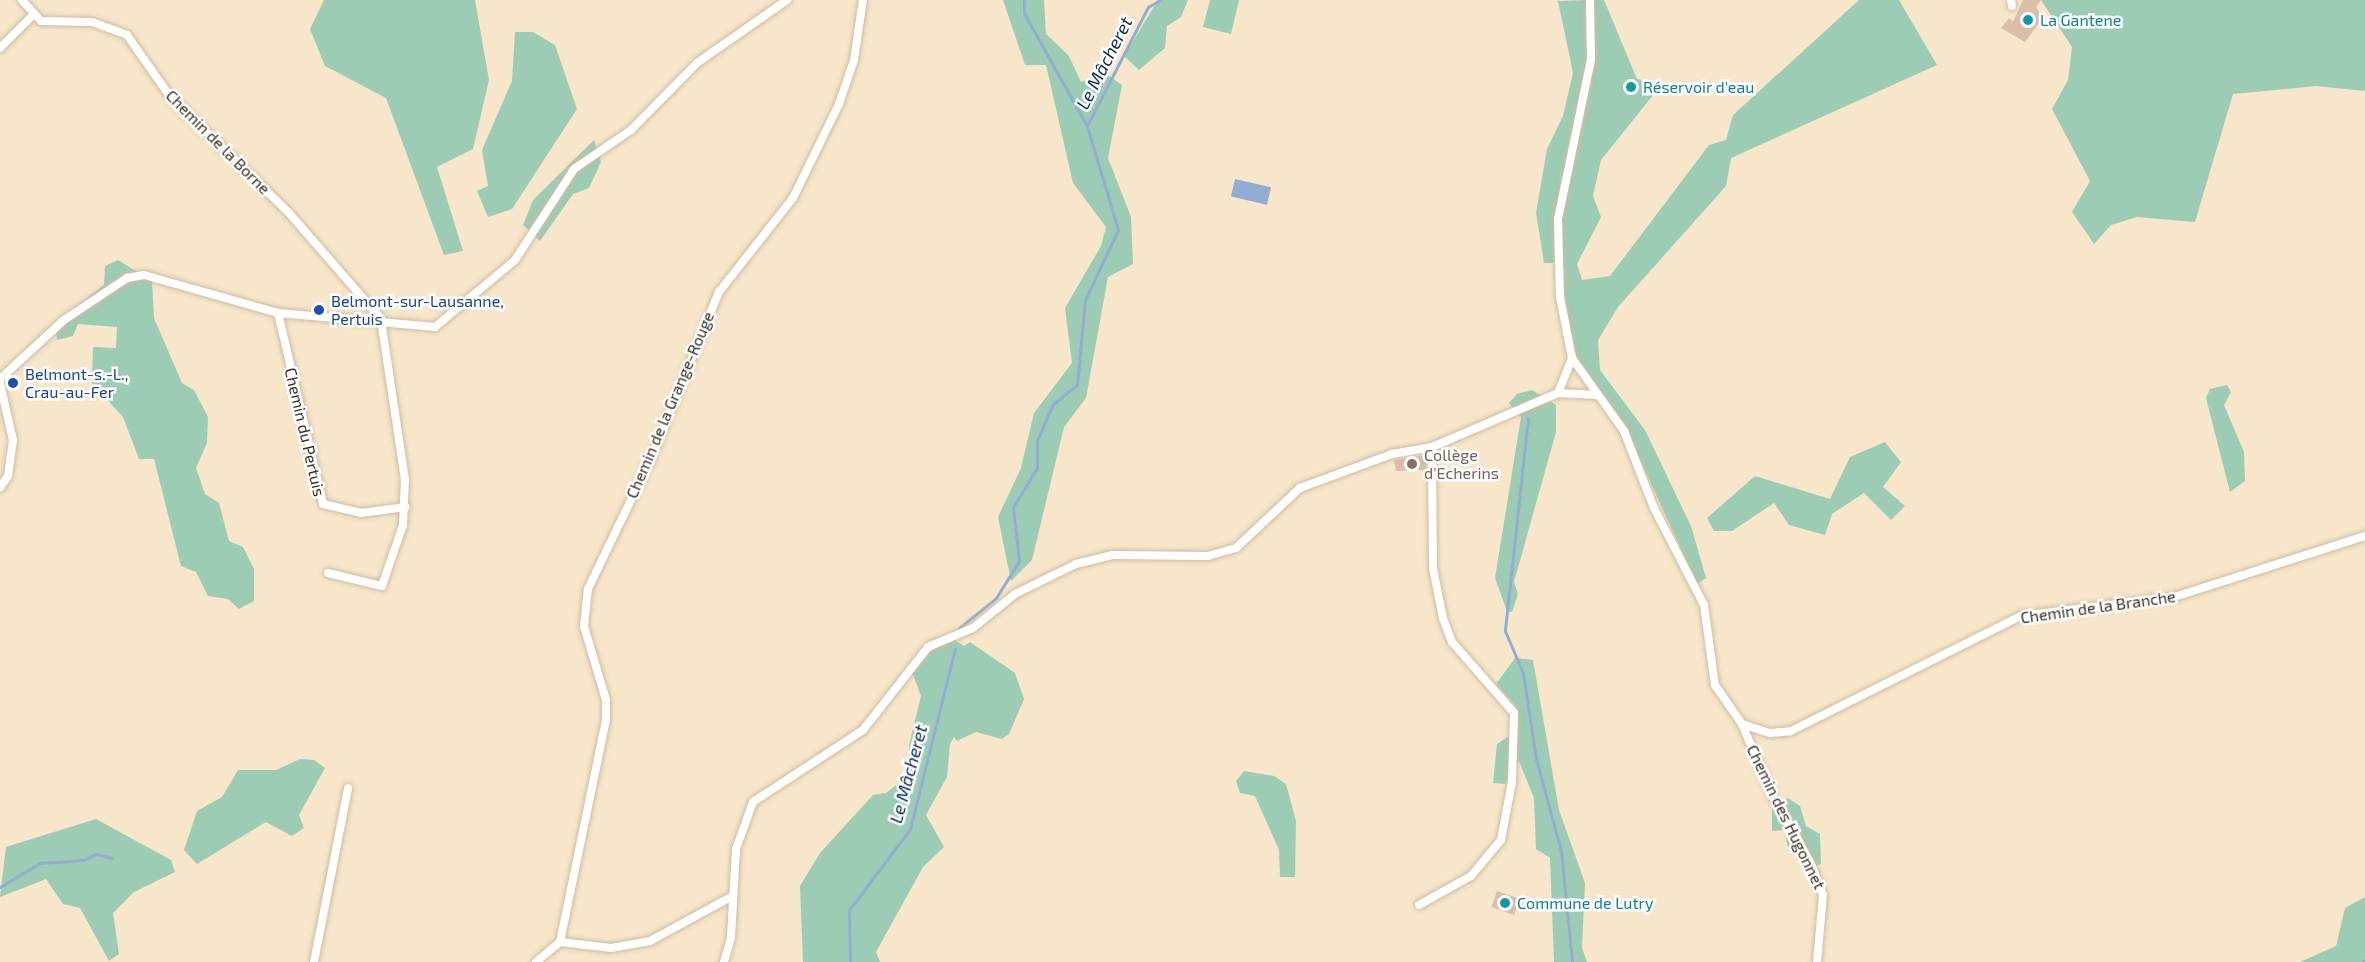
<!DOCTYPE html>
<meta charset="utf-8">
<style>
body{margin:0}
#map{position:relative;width:2365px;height:962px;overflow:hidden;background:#f7e6c9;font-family:"Exo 2",sans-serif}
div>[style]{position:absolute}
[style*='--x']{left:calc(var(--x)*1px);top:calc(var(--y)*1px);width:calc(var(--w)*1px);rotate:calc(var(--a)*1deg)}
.green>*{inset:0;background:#9cccb3}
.water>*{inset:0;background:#92add3;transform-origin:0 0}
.stream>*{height:3px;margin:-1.5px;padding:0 1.5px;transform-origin:1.5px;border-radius:1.5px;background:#92add3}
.building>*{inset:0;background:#d9bea9;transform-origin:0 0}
.roads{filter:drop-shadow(0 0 2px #cdbda1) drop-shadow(0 0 2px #cdbda1)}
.street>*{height:8px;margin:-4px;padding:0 4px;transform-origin:4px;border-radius:4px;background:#fff}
.dots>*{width:16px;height:16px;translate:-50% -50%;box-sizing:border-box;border:3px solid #fff;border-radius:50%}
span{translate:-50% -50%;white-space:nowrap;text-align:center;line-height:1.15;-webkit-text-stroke:5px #fff;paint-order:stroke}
.culture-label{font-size:16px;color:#0d838f}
.left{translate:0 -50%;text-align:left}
.street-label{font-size:16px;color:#373025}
.transit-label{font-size:16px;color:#164399}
.education-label{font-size:16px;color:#785e54}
.water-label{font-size:18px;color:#052957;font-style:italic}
</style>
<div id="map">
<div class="green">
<div style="clip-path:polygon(324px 0,475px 0,489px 80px,473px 149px,437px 167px,463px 251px,444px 255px,386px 98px,325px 66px,310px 29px)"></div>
<div style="clip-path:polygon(1003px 0,1044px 0,1046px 34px,1069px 56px,1081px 82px,1105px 73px,1122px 85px,1108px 158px,1131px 217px,1133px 264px,1108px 277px,1086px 398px,1064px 427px,1032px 560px,1011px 581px,998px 517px,1021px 468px,1034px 413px,1072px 363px,1065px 308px,1101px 246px,1106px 227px,1073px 183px,1046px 65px,1025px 65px)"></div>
<div style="clip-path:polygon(1158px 0,1188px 0,1181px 17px,1167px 26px,1165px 48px,1139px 70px,1124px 56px)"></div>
<div style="clip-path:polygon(1210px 0,1239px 0,1231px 34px,1203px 27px)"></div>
<div style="clip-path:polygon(1586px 0,1587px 58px,1555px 219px,1554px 263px,1544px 263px,1536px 213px,1547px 149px,1563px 116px,1573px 73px,1558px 1px)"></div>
<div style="clip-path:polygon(1593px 0,1604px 0,1637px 79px,1654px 82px,1658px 89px,1601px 160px,1593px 196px,1601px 217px,1577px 264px,1582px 280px,1610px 276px,1709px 145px,1726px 140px,1733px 115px,1859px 0,1899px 0,1937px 65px,1731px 158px,1726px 186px,1618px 307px,1598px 340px,1600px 370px,1645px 430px,1691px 526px,1706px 578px,1697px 584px,1626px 429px,1575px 356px,1563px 298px,1561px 220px,1593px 60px)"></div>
<div style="clip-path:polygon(2041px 0,2365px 0,2365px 91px,2316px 86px,2233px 94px,2195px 222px,2137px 217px,2111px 225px,2094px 244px,2072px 212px,2090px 181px,2052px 109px,2068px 80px,2072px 47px)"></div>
<div style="clip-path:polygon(515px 32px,533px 32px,555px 45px,577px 109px,512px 209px,488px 217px,477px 191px,488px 186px,482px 150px,512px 81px)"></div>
<div style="clip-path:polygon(594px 140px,601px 162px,589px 188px,573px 194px,540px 241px,523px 225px,533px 200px)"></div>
<div style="clip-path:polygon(118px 260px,152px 281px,154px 318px,182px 383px,194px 390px,208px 417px,207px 443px,196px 468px,205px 494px,219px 503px,229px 541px,243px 547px,254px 569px,254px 601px,239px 609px,228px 599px,208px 596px,196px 572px,181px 566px,154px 459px,139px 459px,123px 417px,92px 383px,93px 347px,116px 348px,117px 327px,78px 324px,73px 336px,57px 340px,55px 323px,104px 285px,105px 266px)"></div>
<div style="clip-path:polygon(2227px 385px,2231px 392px,2224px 405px,2244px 452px,2245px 481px,2230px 492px,2206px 398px,2210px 389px)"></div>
<div style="clip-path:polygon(1532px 390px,1556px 405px,1556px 432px,1514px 582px,1518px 594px,1512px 612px,1507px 611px,1495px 578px,1521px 417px,1509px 403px,1517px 394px)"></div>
<div style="clip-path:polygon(1885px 442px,1901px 462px,1883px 487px,1905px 506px,1891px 520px,1864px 493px,1832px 514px,1825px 535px,1789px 525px,1774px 503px,1732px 531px,1714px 531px,1707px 518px,1755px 476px,1830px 499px,1850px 457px)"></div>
<div style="clip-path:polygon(953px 639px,964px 646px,970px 642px,1015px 673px,1024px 699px,1009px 734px,1002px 739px,976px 732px,957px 741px,954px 737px,950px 744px,947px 777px,926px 815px,944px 847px,923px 867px,876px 952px,880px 962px,803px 962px,800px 886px,820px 853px,873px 795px,886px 793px,909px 775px,909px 745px,921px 696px,912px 672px,927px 653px)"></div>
<div style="clip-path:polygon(1515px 658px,1533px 660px,1559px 810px,1585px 883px,1582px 948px,1587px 962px,1554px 962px,1550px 858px,1536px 849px,1534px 798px,1519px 761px,1505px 784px,1493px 783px,1497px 744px,1515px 732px,1516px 707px,1496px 684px)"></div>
<div style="clip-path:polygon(300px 759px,314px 760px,325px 768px,299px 815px,304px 828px,292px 836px,266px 822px,197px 864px,184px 850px,197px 811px,222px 797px,238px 770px,276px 770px)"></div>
<div style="clip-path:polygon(1244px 771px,1274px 776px,1286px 784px,1296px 821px,1295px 877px,1280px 877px,1279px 850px,1255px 796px,1240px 793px,1236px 781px)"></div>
<div style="clip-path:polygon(1788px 798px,1800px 806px,1806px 826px,1820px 834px,1821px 864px,1809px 868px,1801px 852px,1788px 847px,1784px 830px,1772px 831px,1772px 803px)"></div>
<div style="clip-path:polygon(96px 819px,171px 860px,175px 872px,134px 892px,113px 913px,119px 954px,109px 961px,80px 908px,63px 904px,46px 879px,0 897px,6px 847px)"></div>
<div style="clip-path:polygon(2365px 897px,2365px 962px,2300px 962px,2336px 946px,2345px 908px)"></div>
</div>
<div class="water">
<div style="left:1235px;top:179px;width:37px;height:18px;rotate:13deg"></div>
</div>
<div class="stream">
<div style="--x:1024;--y:0;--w:13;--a:90"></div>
<div style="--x:1024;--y:13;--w:129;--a:60.9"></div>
<div style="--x:1528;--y:418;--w:214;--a:96.2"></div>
<div style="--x:1505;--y:631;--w:46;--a:66.8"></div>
<div style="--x:1523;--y:673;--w:87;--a:81.4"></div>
<div style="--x:1536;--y:759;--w:95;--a:74.8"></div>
<div style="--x:1561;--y:851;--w:112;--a:84.3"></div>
<div style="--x:959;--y:628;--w:48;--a:-39"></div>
<div style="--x:996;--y:598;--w:44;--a:-58.1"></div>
<div style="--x:1019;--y:561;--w:54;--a:-96.3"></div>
<div style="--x:1013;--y:507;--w:46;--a:-58.4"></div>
<div style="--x:1037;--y:468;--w:27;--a:-90"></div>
<div style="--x:1037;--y:441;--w:39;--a:-67"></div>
<div style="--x:1052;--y:405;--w:32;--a:-39"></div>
<div style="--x:1077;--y:385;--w:85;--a:-84.6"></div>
<div style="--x:1085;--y:300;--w:77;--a:-64.8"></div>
<div style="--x:1118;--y:230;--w:109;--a:-106.6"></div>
<div style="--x:1087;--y:126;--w:134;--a:-62.9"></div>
<div style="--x:1148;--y:7;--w:14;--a:-30"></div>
<div style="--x:0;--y:887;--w:47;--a:-31"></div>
<div style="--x:40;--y:863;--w:43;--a:-4"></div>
<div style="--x:83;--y:860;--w:14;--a:-25"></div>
<div style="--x:96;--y:854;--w:16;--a:14"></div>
<div style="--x:850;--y:962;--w:52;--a:-91.1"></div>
<div style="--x:849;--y:910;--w:101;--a:-53"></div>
<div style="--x:910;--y:829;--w:186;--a:-76"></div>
<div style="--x:2363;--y:962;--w:3;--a:-45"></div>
</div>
<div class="building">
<div style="clip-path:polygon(2023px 0,2041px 0,2036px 7px,2043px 18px,2025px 42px,2001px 28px,2009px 18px,2013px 22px)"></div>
<div style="clip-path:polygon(1426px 455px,1426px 470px,1396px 471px,1394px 460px)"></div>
<div style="left:1497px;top:891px;width:24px;height:17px;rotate:19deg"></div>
</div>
<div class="roads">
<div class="street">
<div style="--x:22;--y:0;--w:28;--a:48"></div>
<div style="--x:41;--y:21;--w:51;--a:1.1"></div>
<div style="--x:92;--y:22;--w:37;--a:20"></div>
<div style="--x:127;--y:35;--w:73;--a:55"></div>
<div style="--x:169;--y:95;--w:168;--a:44.5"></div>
<div style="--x:289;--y:213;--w:140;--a:49"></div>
<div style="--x:2011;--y:0;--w:6;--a:81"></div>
<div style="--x:0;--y:48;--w:47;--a:-45"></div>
<div style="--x:278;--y:313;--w:196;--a:76.7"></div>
<div style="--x:323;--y:504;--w:39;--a:13"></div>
<div style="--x:361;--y:513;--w:45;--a:-7.6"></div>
<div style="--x:1572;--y:358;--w:90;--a:54.5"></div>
<div style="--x:1624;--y:431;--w:83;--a:68.7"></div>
<div style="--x:1654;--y:508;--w:109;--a:62.7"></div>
<div style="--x:1704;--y:605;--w:81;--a:82.2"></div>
<div style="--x:1715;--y:685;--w:47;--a:55.3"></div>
<div style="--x:1742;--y:724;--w:77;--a:67.1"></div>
<div style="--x:1772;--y:795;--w:79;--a:60.5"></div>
<div style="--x:1811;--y:864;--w:33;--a:69"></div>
<div style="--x:1823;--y:895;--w:67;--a:95.1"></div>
<div style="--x:0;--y:379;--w:87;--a:-42.7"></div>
<div style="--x:64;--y:320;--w:76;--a:-33.7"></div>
<div style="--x:127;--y:278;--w:17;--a:-10"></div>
<div style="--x:144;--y:275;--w:139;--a:15.8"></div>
<div style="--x:278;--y:313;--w:158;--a:5.1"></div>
<div style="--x:435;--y:327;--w:104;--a:-39.9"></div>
<div style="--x:515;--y:260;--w:108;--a:-57"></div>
<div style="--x:574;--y:169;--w:69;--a:-34.4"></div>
<div style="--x:631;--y:130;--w:94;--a:-45.4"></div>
<div style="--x:697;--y:63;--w:110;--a:-35"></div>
<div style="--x:0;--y:383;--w:58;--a:77.2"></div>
<div style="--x:13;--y:440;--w:36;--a:98"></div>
<div style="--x:8;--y:476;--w:14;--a:124"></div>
<div style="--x:1558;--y:393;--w:38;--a:3"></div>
<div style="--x:328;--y:573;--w:56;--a:13.5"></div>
<div style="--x:382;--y:586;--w:65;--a:-71"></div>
<div style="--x:403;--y:525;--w:45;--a:-87.5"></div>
<div style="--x:405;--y:480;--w:163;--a:-98.5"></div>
<div style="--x:1742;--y:724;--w:29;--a:18"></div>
<div style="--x:1770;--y:733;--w:21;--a:-5"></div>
<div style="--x:1791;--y:731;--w:257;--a:-26.6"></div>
<div style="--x:2021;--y:616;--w:154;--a:-7.1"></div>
<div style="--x:2174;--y:597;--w:201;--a:-17.7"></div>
<div style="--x:1419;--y:905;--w:60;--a:-29.1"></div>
<div style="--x:1471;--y:876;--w:47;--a:-50.2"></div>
<div style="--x:1501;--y:840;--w:59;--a:-79.3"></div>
<div style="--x:1512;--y:782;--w:69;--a:-88.3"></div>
<div style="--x:1514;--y:713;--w:94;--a:-131.1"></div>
<div style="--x:1452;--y:642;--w:26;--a:-111"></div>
<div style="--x:1443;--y:618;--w:51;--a:-101.3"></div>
<div style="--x:1433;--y:568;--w:121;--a:-90.5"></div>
<div style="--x:560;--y:942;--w:227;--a:-78.3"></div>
<div style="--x:606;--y:720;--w:20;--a:-90"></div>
<div style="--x:606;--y:700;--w:77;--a:-106.6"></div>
<div style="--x:584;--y:626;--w:37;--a:-84"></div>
<div style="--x:588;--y:589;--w:142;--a:-64.2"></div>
<div style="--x:650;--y:461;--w:183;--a:-67.8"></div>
<div style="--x:719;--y:292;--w:120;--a:-51.8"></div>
<div style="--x:793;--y:198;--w:105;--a:-63.9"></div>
<div style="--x:839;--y:104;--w:46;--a:-71.2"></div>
<div style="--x:854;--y:60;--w:61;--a:-81.5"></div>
<div style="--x:314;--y:962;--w:177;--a:-78.9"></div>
<div style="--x:536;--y:962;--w:31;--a:-40"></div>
<div style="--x:560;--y:942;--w:51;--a:6.7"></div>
<div style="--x:611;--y:948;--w:40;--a:-10"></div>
<div style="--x:650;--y:941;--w:92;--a:-28.5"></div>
<div style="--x:724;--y:962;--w:26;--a:-74"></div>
<div style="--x:731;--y:937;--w:88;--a:-86.7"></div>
<div style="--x:736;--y:849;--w:50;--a:-70.1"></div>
<div style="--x:753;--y:802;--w:131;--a:-33.2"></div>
<div style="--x:863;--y:730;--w:105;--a:-51.9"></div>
<div style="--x:928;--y:647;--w:49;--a:-22.9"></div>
<div style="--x:973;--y:628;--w:54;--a:-39"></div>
<div style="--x:1015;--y:594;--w:68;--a:-26.2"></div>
<div style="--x:1076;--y:564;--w:37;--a:-14"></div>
<div style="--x:1112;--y:555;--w:96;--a:0.6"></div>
<div style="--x:1208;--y:556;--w:29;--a:-16"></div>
<div style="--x:1236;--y:548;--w:88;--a:-43.2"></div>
<div style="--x:1300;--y:488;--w:98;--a:-20.3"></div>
<div style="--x:1392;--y:454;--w:41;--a:-9.9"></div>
<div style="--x:1432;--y:447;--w:137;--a:-23.2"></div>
<div style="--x:1558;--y:393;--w:38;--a:-68"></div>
<div style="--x:1572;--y:358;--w:62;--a:-101.1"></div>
<div style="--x:1560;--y:297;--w:78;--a:-91.5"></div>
<div style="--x:1558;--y:219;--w:163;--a:-78.3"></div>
<div style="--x:1591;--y:59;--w:59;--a:-91"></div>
</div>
</div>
<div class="dots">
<div style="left:2028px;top:20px;background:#0f9aa8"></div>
<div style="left:1631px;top:87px;background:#0f9aa8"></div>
<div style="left:319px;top:310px;background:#1a4fb4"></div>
<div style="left:13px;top:383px;background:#1a4fb4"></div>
<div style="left:1412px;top:464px;background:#8d6e63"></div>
<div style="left:1505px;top:903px;background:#0f9aa8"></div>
</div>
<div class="culture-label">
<span class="left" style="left:2040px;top:20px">La Gantene</span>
<span class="left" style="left:1643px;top:87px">Réservoir d'eau</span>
<span class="left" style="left:1517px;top:903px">Commune de Lutry</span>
</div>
<div class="street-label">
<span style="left:218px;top:142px;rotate:45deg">Chemin de la Borne</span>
<span style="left:670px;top:405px;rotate:-67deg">Chemin de la Grange-Rouge</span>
<span style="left:305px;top:432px;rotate:77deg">Chemin du Pertuis</span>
<span style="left:2098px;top:607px;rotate:-8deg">Chemin de la Branche</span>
<span style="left:1786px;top:817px;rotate:64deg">Chemin des Hugonnet</span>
</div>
<div class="transit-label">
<span class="left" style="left:331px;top:310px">Belmont-sur-Lausanne,<br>Pertuis</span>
<span class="left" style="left:25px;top:383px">Belmont-s.-L.,<br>Crau-au-Fer</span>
</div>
<div class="education-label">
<span class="left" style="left:1424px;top:464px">Collège<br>d'Echerins</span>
</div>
<div class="water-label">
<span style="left:1104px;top:63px;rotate:-63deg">Le Mâcheret</span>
<span style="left:908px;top:774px;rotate:-75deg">Le Mâcheret</span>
</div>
</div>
